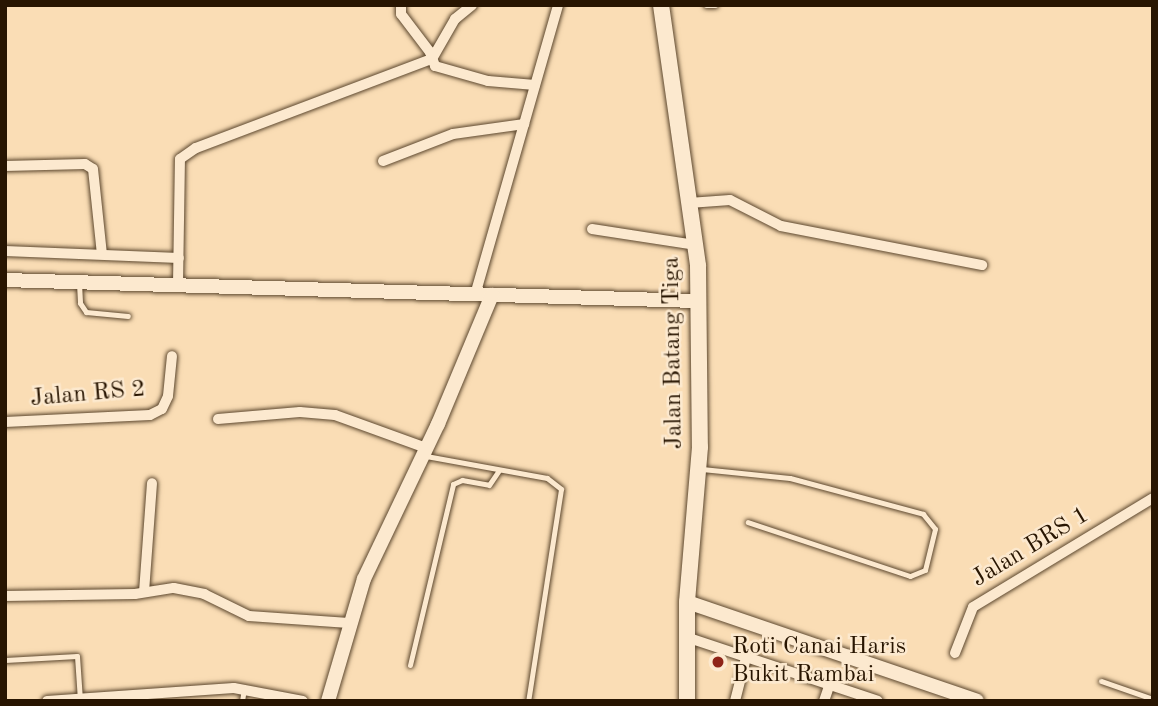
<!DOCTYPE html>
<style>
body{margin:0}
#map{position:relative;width:1158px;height:706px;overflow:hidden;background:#faddb5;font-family:"Old Standard TT",serif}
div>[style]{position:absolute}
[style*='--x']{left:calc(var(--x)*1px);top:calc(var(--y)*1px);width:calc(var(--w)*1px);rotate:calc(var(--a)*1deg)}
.roads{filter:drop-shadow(0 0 2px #5c472e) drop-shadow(0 0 2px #5c472e)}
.service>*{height:5px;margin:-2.5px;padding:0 2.5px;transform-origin:2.5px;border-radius:2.5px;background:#fce9cf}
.minor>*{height:10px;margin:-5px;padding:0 5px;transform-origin:5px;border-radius:5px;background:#fce9cf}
.tertiary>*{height:14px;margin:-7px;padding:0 7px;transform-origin:7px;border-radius:7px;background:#fce9cf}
.secondary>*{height:16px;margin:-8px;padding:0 8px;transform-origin:8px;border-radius:8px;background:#fce9cf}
.dots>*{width:19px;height:19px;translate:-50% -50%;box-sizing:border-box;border:4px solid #fce9cf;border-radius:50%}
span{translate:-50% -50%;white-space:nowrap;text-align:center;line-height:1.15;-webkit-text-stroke:5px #fce9cf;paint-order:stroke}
.street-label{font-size:24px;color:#281501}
.poi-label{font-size:24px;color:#281501}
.left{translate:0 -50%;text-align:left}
.frame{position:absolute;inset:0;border:7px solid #281501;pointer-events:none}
</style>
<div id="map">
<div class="roads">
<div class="service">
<div style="--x:706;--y:5;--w:9;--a:0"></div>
<div style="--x:79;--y:283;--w:20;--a:87"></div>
<div style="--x:80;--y:303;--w:11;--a:56"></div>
<div style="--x:86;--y:312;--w:42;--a:5.4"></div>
<div style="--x:426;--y:456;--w:123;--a:10.3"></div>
<div style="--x:547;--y:478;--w:18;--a:38"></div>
<div style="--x:561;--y:489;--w:215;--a:98.8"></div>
<div style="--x:702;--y:469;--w:88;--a:5.8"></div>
<div style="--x:790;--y:478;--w:138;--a:15.1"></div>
<div style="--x:923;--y:514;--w:19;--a:51"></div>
<div style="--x:935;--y:529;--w:42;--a:103.7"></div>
<div style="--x:925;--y:570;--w:16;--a:158"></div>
<div style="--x:910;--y:576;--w:171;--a:-161.6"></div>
<div style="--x:5;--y:660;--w:72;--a:-3.2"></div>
<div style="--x:77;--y:656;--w:44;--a:86.1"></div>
<div style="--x:410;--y:665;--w:186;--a:-76.6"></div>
<div style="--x:453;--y:484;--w:10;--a:-24"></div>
<div style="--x:462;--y:480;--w:27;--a:10"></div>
<div style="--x:489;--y:485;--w:18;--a:-56"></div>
<div style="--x:1101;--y:681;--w:55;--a:19.1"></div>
<div style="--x:242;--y:701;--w:12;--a:-81"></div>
</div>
<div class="minor">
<div style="--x:401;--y:5;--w:9;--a:90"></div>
<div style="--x:401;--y:14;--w:48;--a:52.7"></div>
<div style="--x:430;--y:52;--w:15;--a:70"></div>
<div style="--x:435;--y:66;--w:55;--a:15.8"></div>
<div style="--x:488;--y:81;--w:47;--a:4.9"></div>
<div style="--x:383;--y:161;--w:75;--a:-21.1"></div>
<div style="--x:453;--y:134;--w:72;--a:-8"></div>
<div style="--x:5;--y:166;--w:80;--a:-1.4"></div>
<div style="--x:85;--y:164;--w:9;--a:32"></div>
<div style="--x:93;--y:169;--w:85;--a:84"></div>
<div style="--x:689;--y:203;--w:41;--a:-4.2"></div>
<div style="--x:730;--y:200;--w:57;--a:27"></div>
<div style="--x:781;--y:226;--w:205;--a:11"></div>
<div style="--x:592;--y:229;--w:104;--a:8.8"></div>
<div style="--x:5;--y:251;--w:174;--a:2.3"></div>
<div style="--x:178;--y:284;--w:125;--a:-89.1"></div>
<div style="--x:180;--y:159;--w:19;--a:-35"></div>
<div style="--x:196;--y:148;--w:252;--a:-20.7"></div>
<div style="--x:432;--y:59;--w:46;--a:-60.1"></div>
<div style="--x:455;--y:19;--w:22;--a:-39"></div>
<div style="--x:475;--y:295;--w:302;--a:-74"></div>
<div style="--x:218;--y:419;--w:82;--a:-4.9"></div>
<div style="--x:300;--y:412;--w:35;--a:5"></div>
<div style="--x:335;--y:415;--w:97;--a:19.9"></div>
<div style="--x:5;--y:422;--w:145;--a:-2.8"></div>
<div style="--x:150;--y:415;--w:13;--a:-27"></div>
<div style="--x:162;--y:409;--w:14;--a:-65"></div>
<div style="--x:168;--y:396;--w:40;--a:-84.3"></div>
<div style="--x:144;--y:592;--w:109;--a:-85.8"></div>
<div style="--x:5;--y:596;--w:130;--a:-0.9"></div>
<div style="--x:135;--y:594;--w:39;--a:-9"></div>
<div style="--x:174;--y:588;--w:31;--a:11"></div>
<div style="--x:204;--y:594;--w:50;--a:26.1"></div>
<div style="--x:249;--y:616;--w:100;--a:4"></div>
<div style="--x:686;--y:637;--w:202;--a:18.4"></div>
<div style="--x:955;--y:653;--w:49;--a:-68.6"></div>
<div style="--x:973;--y:607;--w:210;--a:-31.2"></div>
<div style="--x:47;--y:701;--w:187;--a:-4"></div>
<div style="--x:234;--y:688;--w:70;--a:10.7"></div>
<div style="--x:735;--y:701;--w:44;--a:-75.7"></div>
<div style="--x:824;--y:701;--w:18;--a:-71"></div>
</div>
<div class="tertiary">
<div style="--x:5;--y:280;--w:693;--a:1.74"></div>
<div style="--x:687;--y:602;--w:306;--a:18.8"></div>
<div style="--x:328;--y:701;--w:127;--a:-73.6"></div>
<div style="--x:364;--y:579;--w:172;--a:-64.5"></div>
<div style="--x:438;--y:424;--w:140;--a:-67.3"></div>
</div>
<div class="secondary">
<div style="--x:661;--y:5;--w:264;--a:81.9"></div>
<div style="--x:698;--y:266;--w:181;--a:89.4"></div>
<div style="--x:700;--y:447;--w:156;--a:94.8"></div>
<div style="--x:687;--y:602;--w:99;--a:90"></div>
</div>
</div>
<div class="dots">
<div style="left:718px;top:662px;background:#8f2418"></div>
</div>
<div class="street-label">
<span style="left:674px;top:353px;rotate:-91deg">Jalan Batang Tiga</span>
<span style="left:88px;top:395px;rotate:-5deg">Jalan RS 2</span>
<span style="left:1031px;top:548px;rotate:-31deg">Jalan BRS 1</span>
</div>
<div class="poi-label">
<span class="left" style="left:732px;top:662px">Roti Canai Haris<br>Bukit Rambai</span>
</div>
<div class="frame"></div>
</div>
